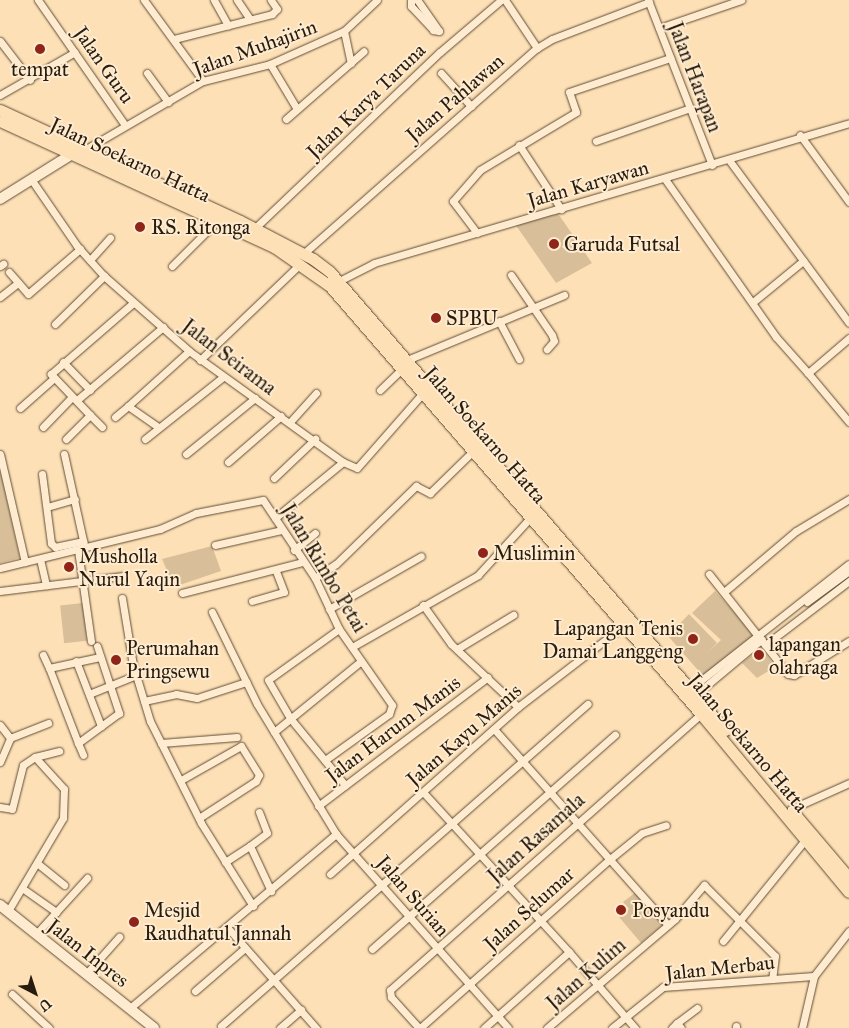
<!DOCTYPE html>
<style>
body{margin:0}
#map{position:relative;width:849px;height:1028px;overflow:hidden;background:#fee0b6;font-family:"IM FELL Great Primer",serif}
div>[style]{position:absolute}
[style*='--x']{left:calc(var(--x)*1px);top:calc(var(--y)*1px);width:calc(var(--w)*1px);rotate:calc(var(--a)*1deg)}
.green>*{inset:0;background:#d9bf99;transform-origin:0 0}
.roads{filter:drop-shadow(0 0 1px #5d4d37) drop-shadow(0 0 1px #5d4d37)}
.street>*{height:7px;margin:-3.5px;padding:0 3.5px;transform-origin:3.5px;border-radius:3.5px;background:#feebd0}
.secondary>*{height:10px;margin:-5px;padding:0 5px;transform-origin:5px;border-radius:5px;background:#feebd0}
.primary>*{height:11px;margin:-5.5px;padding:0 5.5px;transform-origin:5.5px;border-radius:5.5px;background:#fee0b6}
.dots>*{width:14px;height:14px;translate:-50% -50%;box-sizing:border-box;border:2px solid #feebd0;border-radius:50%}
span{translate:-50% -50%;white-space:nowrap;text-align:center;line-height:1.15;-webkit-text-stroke:4px #feebd0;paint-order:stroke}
.street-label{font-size:20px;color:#271c0d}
.poi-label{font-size:20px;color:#271c0d}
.left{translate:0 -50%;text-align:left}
.right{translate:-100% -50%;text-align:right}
.north{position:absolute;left:10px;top:968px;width:50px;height:50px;-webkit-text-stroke:4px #feebd0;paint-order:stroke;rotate:140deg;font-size:14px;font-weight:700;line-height:20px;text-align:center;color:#271c0d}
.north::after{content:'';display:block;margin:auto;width:18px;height:22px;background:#271c0d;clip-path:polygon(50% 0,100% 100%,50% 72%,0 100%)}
</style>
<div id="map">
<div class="green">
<div style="clip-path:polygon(557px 212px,592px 263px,556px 283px,515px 224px)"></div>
<div style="clip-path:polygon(0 469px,20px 558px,0 563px)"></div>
<div style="clip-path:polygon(212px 546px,221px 571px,174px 587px,162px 559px)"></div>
<div style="clip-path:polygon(715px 591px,755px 635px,704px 677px,668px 636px,689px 614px,717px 643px,706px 654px,721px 640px,692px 613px)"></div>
<div style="left:83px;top:603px;width:38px;height:23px;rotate:84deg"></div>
<div style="clip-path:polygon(761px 647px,775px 667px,757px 678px,742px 663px)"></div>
<div style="clip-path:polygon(636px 892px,664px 924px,641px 943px,619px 917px,629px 909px,623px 902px)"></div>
</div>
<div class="roads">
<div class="street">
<div style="--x:38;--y:0;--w:152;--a:55.2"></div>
<div style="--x:144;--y:0;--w:100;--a:53.9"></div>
<div style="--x:214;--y:0;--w:29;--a:61"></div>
<div style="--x:237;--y:0;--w:23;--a:56"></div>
<div style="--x:411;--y:0;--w:6;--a:90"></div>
<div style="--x:411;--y:6;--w:33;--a:47"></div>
<div style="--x:433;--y:30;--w:6;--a:9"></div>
<div style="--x:439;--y:31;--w:38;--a:-125"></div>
<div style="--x:505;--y:0;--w:58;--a:56.3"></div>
<div style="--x:648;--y:0;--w:177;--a:68.8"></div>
<div style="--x:659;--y:28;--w:87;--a:-18.9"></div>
<div style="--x:344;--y:31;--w:33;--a:78"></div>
<div style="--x:174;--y:39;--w:101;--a:-14.3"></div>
<div style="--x:272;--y:14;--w:7;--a:-45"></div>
<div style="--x:277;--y:9;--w:11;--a:-124"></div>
<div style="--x:0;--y:41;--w:49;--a:52.4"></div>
<div style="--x:270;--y:64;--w:52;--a:59"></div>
<div style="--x:147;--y:73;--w:36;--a:54"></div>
<div style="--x:441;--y:73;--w:45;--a:47.7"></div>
<div style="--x:0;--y:95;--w:86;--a:-29.8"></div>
<div style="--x:286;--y:119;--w:103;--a:-41.1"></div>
<div style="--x:800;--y:135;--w:83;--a:53.8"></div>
<div style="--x:596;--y:141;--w:100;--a:-19.3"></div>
<div style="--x:519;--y:145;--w:77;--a:56.7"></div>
<div style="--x:86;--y:149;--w:135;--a:-30.2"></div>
<div style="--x:203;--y:81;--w:69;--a:-14.2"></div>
<div style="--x:270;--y:64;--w:81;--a:-24"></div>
<div style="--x:344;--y:31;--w:45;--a:-43.2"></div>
<div style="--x:729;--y:160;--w:202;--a:53.6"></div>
<div style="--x:31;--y:179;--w:81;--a:55.5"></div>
<div style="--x:77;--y:246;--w:40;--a:48"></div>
<div style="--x:104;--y:276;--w:113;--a:41.4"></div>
<div style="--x:189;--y:351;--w:190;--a:35.8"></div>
<div style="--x:343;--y:462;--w:15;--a:23"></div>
<div style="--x:357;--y:468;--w:100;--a:-48.7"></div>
<div style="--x:665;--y:179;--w:193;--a:54.9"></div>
<div style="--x:776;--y:337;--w:48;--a:48.4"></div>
<div style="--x:255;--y:228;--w:255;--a:-43.6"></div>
<div style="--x:440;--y:52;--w:80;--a:-40.4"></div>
<div style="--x:477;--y:233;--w:40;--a:-127"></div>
<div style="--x:453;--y:201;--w:41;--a:-48.9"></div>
<div style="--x:480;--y:170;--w:112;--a:-31.1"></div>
<div style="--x:576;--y:112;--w:21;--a:-109"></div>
<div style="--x:569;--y:92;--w:107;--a:-18.6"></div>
<div style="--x:303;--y:254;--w:312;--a:-41.4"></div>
<div style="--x:537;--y:48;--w:17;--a:-31"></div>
<div style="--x:552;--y:39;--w:104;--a:-20.9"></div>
<div style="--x:90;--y:260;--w:30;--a:-48"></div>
<div style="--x:0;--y:266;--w:4;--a:-34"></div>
<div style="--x:172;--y:266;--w:64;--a:-45"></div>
<div style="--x:9;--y:272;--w:29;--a:49"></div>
<div style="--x:28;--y:294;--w:69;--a:-40.9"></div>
<div style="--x:511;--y:275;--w:73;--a:55.7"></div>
<div style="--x:552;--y:335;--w:6;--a:72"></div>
<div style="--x:554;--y:341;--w:11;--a:131"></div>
<div style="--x:339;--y:281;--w:39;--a:-27"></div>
<div style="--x:374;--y:263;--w:495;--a:-16.4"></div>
<div style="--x:0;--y:297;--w:23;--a:-38"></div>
<div style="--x:753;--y:302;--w:65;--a:-39.4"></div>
<div style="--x:499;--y:321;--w:43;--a:62.2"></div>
<div style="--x:55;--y:324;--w:69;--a:-44.4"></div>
<div style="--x:849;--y:338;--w:54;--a:139.5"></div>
<div style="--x:808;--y:373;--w:64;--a:50.1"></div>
<div style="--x:200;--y:360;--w:139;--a:-43.8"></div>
<div style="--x:407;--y:360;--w:170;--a:-22.5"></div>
<div style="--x:63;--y:362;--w:39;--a:46"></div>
<div style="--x:380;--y:390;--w:32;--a:-44"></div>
<div style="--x:77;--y:400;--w:113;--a:-40.3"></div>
<div style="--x:128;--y:406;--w:82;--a:-42"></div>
<div style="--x:20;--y:408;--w:44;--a:-41.3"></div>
<div style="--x:90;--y:415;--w:17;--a:45"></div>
<div style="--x:115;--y:417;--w:17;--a:-40"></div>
<div style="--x:128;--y:406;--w:37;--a:35"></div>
<div style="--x:290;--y:422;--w:39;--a:-48"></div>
<div style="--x:43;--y:427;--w:42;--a:-46"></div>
<div style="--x:66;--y:439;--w:34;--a:-45"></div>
<div style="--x:90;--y:415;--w:57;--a:-133.6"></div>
<div style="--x:51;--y:374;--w:108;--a:-40.9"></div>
<div style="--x:145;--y:439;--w:100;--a:-38.5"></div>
<div style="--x:0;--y:454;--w:111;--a:77"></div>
<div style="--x:64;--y:454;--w:93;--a:77.6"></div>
<div style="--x:186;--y:454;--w:89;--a:-39.1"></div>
<div style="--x:228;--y:462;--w:70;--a:-41"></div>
<div style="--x:42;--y:474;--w:70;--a:82.6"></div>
<div style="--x:51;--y:543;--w:6;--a:45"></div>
<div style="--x:55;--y:547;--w:29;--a:-12"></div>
<div style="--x:274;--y:478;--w:57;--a:-43.6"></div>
<div style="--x:47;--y:507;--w:29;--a:-16"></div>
<div style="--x:275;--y:518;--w:88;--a:-39.5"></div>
<div style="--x:215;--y:545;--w:69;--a:-12.6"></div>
<div style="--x:78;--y:550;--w:92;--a:81.9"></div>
<div style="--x:294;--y:550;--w:27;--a:-39"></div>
<div style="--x:40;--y:559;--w:27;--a:77"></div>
<div style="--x:0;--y:568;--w:165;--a:-13.7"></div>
<div style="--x:160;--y:529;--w:39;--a:-24"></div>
<div style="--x:196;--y:513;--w:68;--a:-11"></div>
<div style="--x:263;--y:500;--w:94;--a:56.3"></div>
<div style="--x:315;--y:578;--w:56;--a:64.8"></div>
<div style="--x:339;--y:629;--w:93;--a:55.1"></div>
<div style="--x:392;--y:705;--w:9;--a:108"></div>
<div style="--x:389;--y:714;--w:79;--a:144.3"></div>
<div style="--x:709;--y:574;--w:127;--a:51.7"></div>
<div style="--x:788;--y:674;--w:6;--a:9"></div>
<div style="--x:794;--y:675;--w:65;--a:-31.7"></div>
<div style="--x:315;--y:578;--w:25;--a:-34"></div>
<div style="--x:336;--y:564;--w:112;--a:-44.3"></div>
<div style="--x:416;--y:486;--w:16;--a:27"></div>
<div style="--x:430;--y:493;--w:62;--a:-44.3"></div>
<div style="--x:0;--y:591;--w:124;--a:-7"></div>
<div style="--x:724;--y:592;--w:94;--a:-40.3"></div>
<div style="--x:796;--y:531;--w:62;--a:-31.1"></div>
<div style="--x:182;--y:593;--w:125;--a:-14.4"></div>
<div style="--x:122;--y:598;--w:68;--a:80.7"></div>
<div style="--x:133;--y:665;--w:59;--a:73.1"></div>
<div style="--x:150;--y:721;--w:114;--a:63.4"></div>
<div style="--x:201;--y:823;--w:98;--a:57.9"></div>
<div style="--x:252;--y:601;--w:33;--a:-16"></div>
<div style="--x:284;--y:592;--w:22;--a:-111"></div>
<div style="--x:807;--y:602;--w:52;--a:-36.4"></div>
<div style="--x:423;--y:605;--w:48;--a:54.3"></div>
<div style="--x:451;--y:644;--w:92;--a:43.2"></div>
<div style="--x:329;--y:609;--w:106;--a:-29.9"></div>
<div style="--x:212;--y:612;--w:102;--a:63.9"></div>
<div style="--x:257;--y:704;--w:152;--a:58.7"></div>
<div style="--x:336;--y:834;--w:259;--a:48.4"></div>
<div style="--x:339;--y:629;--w:87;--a:144.3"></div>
<div style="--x:268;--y:680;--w:44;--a:59.9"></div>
<div style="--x:290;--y:718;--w:87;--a:50.6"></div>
<div style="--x:765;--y:645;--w:106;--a:-37.3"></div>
<div style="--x:97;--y:646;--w:71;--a:71.8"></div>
<div style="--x:119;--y:713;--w:51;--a:143.8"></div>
<div style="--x:78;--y:743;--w:80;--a:-111.1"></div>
<div style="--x:49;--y:668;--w:52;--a:-12.2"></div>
<div style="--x:352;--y:647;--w:145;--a:-29.7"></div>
<div style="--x:478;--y:575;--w:79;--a:-47.6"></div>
<div style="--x:457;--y:649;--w:66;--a:-31.3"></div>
<div style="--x:43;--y:655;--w:14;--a:65"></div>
<div style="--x:76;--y:661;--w:70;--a:69"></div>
<div style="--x:690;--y:689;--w:202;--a:-38.2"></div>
<div style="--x:89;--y:694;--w:51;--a:-22"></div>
<div style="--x:695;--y:695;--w:87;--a:-39.9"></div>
<div style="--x:144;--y:701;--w:33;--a:-12"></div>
<div style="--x:176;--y:694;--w:21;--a:11"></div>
<div style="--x:197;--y:698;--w:52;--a:-18.1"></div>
<div style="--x:0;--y:725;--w:16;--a:52"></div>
<div style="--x:494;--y:729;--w:262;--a:48.4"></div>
<div style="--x:274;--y:732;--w:112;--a:-39.2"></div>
<div style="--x:78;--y:743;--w:13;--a:67"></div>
<div style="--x:161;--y:743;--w:76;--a:-4.5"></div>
<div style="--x:35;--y:757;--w:25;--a:-14"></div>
<div style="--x:0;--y:762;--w:26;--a:-67"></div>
<div style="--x:10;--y:738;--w:41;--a:-21.5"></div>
<div style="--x:181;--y:780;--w:69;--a:-29.5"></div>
<div style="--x:241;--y:746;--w:34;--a:58"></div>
<div style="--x:259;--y:775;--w:7;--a:117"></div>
<div style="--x:256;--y:781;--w:68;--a:147"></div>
<div style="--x:423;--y:792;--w:217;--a:47.6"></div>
<div style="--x:569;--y:952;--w:114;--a:138.2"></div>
<div style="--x:318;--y:806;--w:213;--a:-37.2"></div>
<div style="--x:0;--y:807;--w:12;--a:9"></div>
<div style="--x:12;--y:809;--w:45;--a:-76"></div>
<div style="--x:23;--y:765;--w:14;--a:-34"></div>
<div style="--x:35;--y:757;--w:43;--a:47.8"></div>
<div style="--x:64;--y:789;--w:29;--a:92"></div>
<div style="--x:63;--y:818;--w:108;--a:120.6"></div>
<div style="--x:791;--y:809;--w:64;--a:-24.1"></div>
<div style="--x:259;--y:812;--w:22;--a:69"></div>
<div style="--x:267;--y:833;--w:21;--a:143"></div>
<div style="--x:250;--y:846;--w:50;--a:65"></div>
<div style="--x:225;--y:862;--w:30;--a:-33"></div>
<div style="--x:37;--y:863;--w:35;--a:39"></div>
<div style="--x:330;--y:874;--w:251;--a:-41.6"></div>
<div style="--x:518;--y:707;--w:133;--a:-37.6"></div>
<div style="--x:22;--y:888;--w:42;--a:35.2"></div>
<div style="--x:227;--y:927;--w:135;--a:48.6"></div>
<div style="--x:36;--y:934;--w:76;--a:-47.7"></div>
<div style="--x:723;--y:941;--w:132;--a:-50.9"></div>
<div style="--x:372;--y:949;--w:324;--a:-41.4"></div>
<div style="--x:569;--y:952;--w:101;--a:49"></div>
<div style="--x:86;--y:974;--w:50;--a:-48.3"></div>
<div style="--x:195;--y:991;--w:66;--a:-40.7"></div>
<div style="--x:12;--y:994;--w:50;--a:42.6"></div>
<div style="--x:130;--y:1008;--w:270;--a:-40.2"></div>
<div style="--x:677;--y:1023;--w:25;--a:-37"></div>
<div style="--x:221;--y:1026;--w:488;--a:-41.3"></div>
<div style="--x:280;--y:1028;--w:28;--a:-41"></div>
<div style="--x:419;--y:1028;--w:42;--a:-132.1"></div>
<div style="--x:391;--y:997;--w:7;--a:-98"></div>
<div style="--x:390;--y:990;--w:416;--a:-41.6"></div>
<div style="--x:420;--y:1028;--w:254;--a:-41.7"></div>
<div style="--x:610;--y:859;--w:41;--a:-39.1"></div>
<div style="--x:642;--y:833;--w:25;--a:-18"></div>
<div style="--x:547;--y:1028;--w:168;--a:-40.4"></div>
<div style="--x:675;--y:919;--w:45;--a:-49.5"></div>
<div style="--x:704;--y:885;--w:100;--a:45"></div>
<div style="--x:775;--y:956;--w:23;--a:97"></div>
<div style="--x:612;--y:1028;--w:65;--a:-38.8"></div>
<div style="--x:663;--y:987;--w:151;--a:-4.2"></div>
<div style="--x:672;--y:1028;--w:7;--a:-45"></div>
<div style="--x:677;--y:1023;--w:6;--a:51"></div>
<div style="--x:736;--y:1028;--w:2;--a:-90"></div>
<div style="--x:802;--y:1028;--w:53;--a:-77"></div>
<div style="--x:814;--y:976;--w:57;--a:-52.1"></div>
</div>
<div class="secondary">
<div style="--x:0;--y:199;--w:85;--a:-32"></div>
<div style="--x:0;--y:905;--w:197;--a:38.6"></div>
</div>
<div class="primary">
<div style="--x:0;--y:110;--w:264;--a:24.8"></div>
<div style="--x:240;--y:221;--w:82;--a:27.5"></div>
<div style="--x:313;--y:259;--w:21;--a:37"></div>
<div style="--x:330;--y:272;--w:605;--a:49.22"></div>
<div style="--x:0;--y:121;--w:302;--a:24.7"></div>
<div style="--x:274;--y:247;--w:68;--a:34.9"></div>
<div style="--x:330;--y:286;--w:566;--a:49.08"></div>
<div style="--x:701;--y:714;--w:231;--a:50.3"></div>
<div style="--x:793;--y:812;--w:87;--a:49.7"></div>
</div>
</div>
<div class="dots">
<div style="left:40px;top:49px;background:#8f2418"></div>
<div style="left:140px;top:227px;background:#8f2418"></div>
<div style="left:554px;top:244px;background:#8f2418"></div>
<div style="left:436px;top:318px;background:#8f2418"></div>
<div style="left:483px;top:553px;background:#8f2418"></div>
<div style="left:69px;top:567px;background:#8f2418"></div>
<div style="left:693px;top:639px;background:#8f2418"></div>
<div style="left:759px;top:655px;background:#8f2418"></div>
<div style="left:116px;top:660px;background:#8f2418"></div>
<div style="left:621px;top:910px;background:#8f2418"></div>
<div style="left:134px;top:922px;background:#8f2418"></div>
</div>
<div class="street-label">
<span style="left:255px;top:48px;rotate:-20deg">Jalan Muhajirin</span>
<span style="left:104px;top:65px;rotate:55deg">Jalan Guru</span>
<span style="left:695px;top:77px;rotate:69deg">Jalan Harapan</span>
<span style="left:455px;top:98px;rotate:-41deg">Jalan Pahlawan</span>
<span style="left:366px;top:101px;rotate:-44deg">Jalan Karya Taruna</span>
<span style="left:130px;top:160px;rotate:25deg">Jalan Soekarno Hatta</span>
<span style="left:588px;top:184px;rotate:-16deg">Jalan Karyawan</span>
<span style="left:229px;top:357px;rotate:37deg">Jalan Seirama</span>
<span style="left:485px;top:435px;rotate:49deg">Jalan Soekarno Hatta</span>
<span style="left:324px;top:568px;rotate:59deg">Jalan Rimbo Petai</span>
<span style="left:393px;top:729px;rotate:-37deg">Jalan Harum Manis</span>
<span style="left:464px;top:735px;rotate:-41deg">Jalan Kayu Manis</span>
<span style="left:748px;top:743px;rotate:50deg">Jalan Soekarno Hatta</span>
<span style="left:536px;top:838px;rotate:-42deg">Jalan Rasamala</span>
<span style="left:413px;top:896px;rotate:49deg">Jalan Surian</span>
<span style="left:529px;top:909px;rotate:-42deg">Jalan Selumar</span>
<span style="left:88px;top:953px;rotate:38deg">Jalan Inpres</span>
<span style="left:720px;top:968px;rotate:-6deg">Jalan Merbau</span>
<span style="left:586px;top:974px;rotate:-41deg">Jalan Kulim</span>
</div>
<div class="poi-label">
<span style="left:40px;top:69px">tempat</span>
<span class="left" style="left:151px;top:227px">RS. Ritonga</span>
<span class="left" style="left:564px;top:244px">Garuda Futsal</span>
<span class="left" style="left:446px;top:318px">SPBU</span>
<span class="left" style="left:493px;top:553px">Muslimin</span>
<span class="left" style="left:79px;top:568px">Musholla<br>Nurul Yaqin</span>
<span class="right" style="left:683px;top:640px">Lapangan Tenis<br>Damai Langgeng</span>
<span class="left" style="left:769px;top:656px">lapangan<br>olahraga</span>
<span class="left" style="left:126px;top:660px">Perumahan<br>Pringsewu</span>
<span class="left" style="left:144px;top:922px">Mesjid<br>Raudhatul Jannah</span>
<span class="left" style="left:632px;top:910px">Posyandu</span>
</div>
<div class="north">U</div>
</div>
